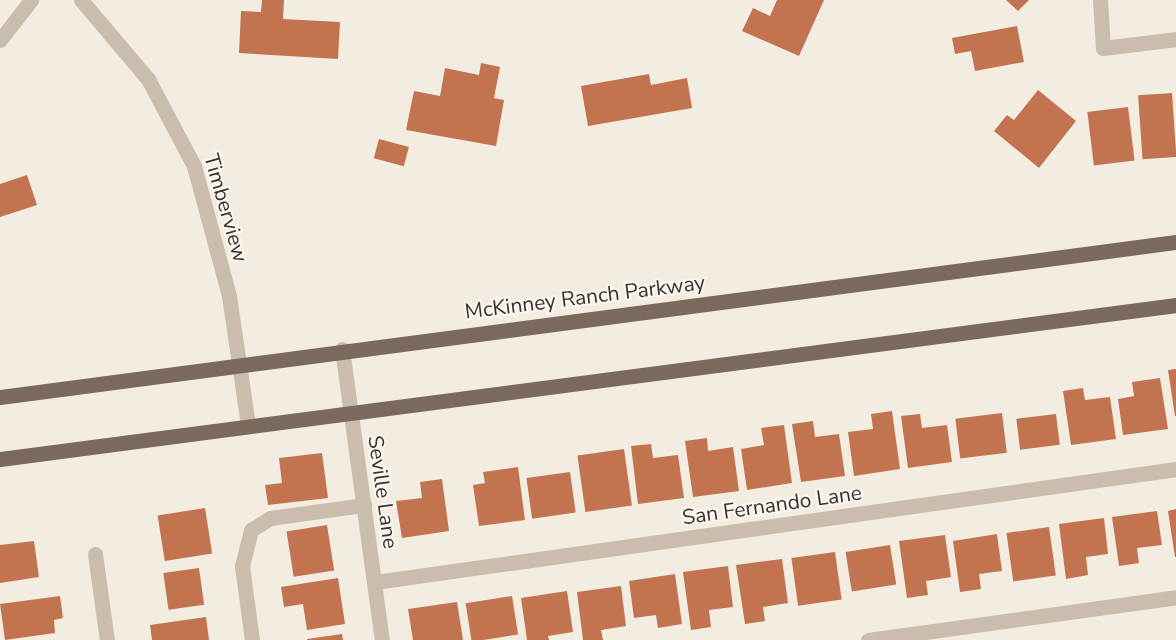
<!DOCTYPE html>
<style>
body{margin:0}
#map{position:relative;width:1176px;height:640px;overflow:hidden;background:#f3ece1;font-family:"Nunito Sans",sans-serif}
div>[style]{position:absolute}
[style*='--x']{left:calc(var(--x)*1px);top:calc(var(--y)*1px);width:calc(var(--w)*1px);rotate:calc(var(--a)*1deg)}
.building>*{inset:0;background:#c27450;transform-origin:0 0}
.minor>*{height:15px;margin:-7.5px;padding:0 7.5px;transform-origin:7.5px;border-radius:7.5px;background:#cbbdad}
.major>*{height:15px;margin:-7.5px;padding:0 7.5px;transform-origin:7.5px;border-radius:7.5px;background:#7b695d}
span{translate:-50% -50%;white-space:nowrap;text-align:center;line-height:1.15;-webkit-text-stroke:4.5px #faf5ee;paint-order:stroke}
.street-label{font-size:21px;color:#39312b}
</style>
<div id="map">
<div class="building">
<div style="clip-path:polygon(262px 0,284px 0,283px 19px,340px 22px,338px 59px,239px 53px,241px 11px,261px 12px)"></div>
<div style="clip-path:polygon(777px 0,824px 0,799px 56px,742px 31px,753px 8px,770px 16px)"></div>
<div style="clip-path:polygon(1006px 0,1029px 0,1018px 11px)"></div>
<div style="clip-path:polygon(1017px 26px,1024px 62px,975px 71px,971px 51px,955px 54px,952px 38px)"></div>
<div style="clip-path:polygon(481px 63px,500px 67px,494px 98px,504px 100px,496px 146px,406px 130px,414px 91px,440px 96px,445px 68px,479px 75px)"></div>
<div style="clip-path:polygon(649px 74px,651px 85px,687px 78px,692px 108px,588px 126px,581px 86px)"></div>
<div style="clip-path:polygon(1038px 90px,1076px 121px,1039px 168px,994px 131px,1007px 115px,1014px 120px)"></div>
<div style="left:1172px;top:93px;width:64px;height:34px;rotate:86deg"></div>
<div style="left:1128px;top:107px;width:54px;height:41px;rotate:83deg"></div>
<div style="left:379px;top:139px;width:31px;height:20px;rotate:15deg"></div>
<div style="clip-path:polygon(27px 175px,37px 205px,0 217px,0 184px)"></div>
<div style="clip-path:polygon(1176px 369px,1176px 416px,1175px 416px,1168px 370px)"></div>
<div style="clip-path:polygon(1160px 378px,1168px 429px,1123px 435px,1118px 399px,1134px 396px,1132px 382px)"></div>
<div style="clip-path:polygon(1083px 388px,1085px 400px,1110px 397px,1116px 439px,1071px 445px,1063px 391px)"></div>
<div style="clip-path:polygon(892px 411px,900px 469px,854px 476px,848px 432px,873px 429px,871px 414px)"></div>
<div style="left:1002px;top:413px;width:40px;height:47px;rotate:83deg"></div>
<div style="clip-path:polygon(920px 414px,922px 428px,947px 425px,952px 462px,908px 468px,901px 416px)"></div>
<div style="left:1056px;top:414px;width:31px;height:40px;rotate:83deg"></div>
<div style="clip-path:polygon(813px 421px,815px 437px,839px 434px,845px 476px,801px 482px,792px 424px)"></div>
<div style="clip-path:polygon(784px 425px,792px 483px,747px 490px,741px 449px,764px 445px,761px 428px)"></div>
<div style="clip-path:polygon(707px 438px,708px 451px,733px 447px,739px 491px,693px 497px,685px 441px)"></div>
<div style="clip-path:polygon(651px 444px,653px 458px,678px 455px,684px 498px,638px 504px,631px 446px)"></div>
<div style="left:624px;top:449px;width:57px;height:47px;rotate:82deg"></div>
<div style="clip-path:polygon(322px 453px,328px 498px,268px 505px,265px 485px,282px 483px,279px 458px)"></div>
<div style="clip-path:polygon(518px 467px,525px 520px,479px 526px,473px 485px,485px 483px,483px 472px)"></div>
<div style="left:570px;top:472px;width:41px;height:44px;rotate:82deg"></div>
<div style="clip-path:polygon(442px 479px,449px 531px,402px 538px,396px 501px,422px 498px,420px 482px)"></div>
<div style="left:205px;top:508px;width:46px;height:48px;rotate:81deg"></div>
<div style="clip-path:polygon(1176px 509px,1176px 557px,1175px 557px,1168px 511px)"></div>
<div style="clip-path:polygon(1157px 511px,1162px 545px,1137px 548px,1139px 563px,1119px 566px,1112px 517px)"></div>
<div style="clip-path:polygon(1104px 518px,1108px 554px,1086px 557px,1088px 575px,1066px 579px,1059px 524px)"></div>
<div style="left:327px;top:525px;width:46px;height:41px;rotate:81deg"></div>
<div style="left:1049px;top:527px;width:49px;height:43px;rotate:82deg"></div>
<div style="clip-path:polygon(997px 534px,1002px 571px,979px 574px,981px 589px,960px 592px,953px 541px)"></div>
<div style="clip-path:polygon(945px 535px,951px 577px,926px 581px,928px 595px,907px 598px,899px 541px)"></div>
<div style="clip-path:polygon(34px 541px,39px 577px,0 583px,0 545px)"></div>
<div style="left:890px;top:545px;width:40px;height:45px;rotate:81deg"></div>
<div style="left:835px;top:552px;width:48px;height:44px;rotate:82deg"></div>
<div style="clip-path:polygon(782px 559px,788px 603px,763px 607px,765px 621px,745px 624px,736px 565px)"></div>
<div style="clip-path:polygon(728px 566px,733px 607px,709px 610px,711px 627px,691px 630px,683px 572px)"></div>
<div style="left:199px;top:568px;width:37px;height:36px;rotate:82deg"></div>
<div style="clip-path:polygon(675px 574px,682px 624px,658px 628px,656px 615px,634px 618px,629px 581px)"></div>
<div style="clip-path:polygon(338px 578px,345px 624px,307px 630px,303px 604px,284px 607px,281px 587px)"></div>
<div style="clip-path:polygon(621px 586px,626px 626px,601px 630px,603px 640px,583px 640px,577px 592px)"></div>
<div style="clip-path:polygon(567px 591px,573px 632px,548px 636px,549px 640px,527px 640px,521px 598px)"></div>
<div style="clip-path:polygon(60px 596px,63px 618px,54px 620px,55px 633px,5px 640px,0 604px)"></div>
<div style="left:512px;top:596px;width:39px;height:47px;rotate:81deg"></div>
<div style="clip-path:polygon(457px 602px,463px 640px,413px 640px,408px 609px)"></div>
<div style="clip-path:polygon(206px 617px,209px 640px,152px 640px,150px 625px)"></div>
<div style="clip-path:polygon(342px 634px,343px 640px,307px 640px,307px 639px)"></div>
</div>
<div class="minor">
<div style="--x:81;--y:0;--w:104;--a:49.7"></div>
<div style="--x:148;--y:79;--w:98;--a:62.1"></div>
<div style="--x:194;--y:166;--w:135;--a:74.9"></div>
<div style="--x:229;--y:296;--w:129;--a:81.6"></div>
<div style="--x:1100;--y:0;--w:48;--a:86.4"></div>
<div style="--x:1103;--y:48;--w:74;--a:-7"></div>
<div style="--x:0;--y:40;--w:51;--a:-52.2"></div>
<div style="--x:342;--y:349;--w:294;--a:82.2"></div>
<div style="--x:95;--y:554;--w:87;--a:82.1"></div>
<div style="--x:375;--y:582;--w:809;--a:-8.03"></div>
<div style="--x:252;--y:640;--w:75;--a:-97.7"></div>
<div style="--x:242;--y:566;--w:37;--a:-76"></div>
<div style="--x:251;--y:530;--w:22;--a:-32"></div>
<div style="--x:270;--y:518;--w:95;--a:-7.9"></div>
<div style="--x:868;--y:640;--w:311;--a:-7.9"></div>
</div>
<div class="major">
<div style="--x:0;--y:397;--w:1186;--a:-7.51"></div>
<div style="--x:0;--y:459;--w:1186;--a:-7.46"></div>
</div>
<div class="street-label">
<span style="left:226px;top:208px;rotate:74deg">Timberview</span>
<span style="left:585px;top:297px;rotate:-7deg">McKinney Ranch Parkway</span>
<span style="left:383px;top:492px;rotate:82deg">Seville Lane</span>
<span style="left:772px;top:505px;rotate:-8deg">San Fernando Lane</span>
</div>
</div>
